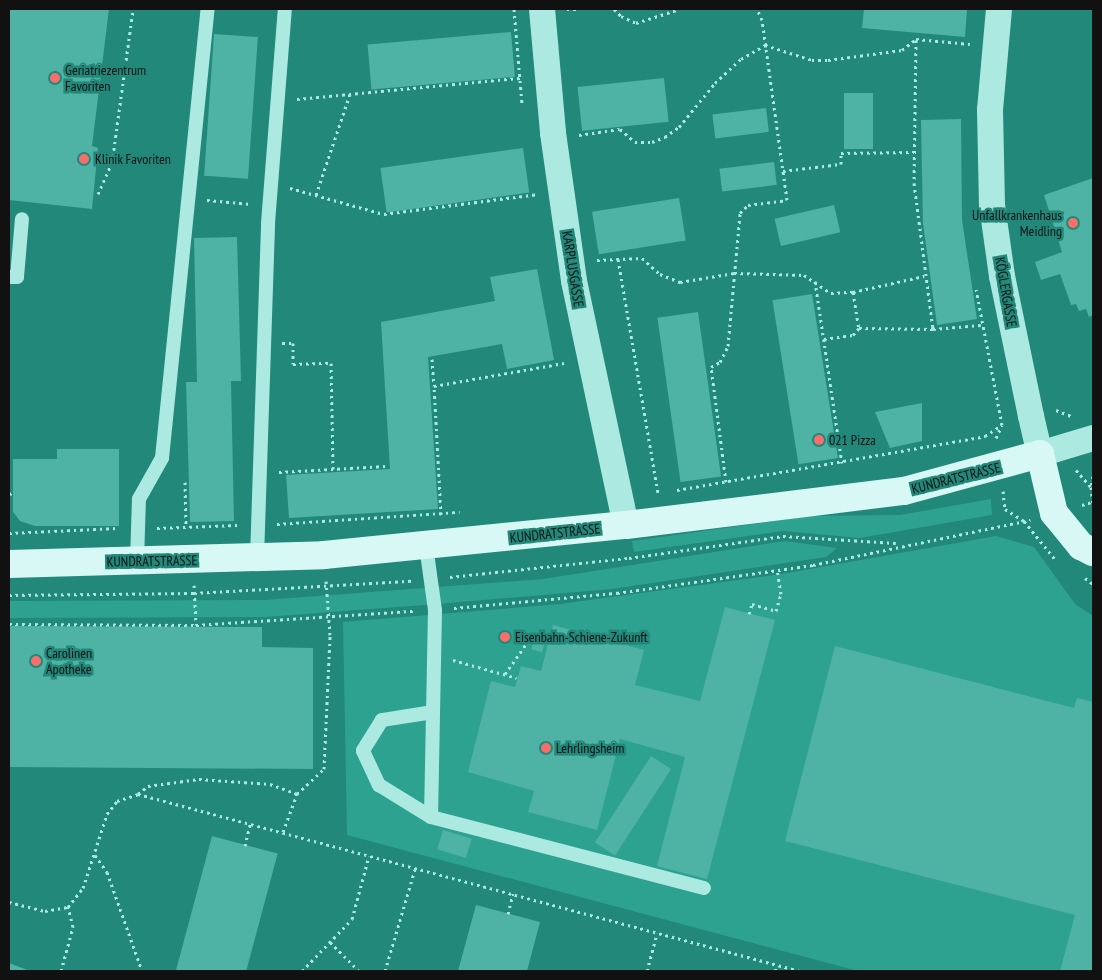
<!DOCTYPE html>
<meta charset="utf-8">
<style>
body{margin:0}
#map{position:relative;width:1102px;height:980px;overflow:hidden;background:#21887a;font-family:"PT Sans Narrow",sans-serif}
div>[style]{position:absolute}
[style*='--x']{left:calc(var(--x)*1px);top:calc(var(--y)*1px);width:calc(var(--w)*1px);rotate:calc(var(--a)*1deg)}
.green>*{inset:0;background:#2ea291}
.building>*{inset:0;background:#4eb2a4;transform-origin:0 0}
.path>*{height:3px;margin-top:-1.5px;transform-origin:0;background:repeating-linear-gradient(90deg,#aceae1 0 2.5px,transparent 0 6.5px)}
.lane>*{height:14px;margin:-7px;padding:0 7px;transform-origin:7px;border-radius:7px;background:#aceae1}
.street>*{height:26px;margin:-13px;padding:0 13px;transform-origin:13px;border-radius:13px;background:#aceae1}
.secondary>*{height:28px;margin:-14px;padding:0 14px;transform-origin:14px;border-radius:14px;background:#d7f8f4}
.dots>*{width:14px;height:14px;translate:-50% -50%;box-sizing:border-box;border:2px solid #21887a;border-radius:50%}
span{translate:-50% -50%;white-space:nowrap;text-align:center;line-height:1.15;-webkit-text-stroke:5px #21887a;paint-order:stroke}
.poi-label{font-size:14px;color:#111}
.left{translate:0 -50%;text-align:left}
.right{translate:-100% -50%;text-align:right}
.street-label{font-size:14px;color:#111}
.frame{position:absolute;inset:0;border:10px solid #111;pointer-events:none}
</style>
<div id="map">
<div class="green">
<div style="clip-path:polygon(991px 499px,992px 515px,860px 538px,783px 531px,634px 552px,632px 541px,810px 516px,900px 515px)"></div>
<div style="clip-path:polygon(996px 536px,1034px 547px,1075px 604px,1093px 616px,1093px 971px,858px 971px,347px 835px,343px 622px,560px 604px,782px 574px)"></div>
<div style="clip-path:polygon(785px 541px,837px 548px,826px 557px,612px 589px,437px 604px,266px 617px,9px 618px,9px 601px,265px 600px,543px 579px)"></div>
</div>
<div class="building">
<div style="clip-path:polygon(9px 9px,109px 9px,92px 146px,98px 148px,92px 209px,9px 200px)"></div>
<div style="clip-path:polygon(864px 9px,967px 9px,965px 37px,862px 28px)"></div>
<div style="left:511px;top:32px;width:45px;height:144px;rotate:85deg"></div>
<div style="left:214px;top:34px;width:44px;height:142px;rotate:4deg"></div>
<div style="left:664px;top:78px;width:44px;height:87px;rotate:84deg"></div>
<div style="left:844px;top:93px;width:29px;height:56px"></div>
<div style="left:766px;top:108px;width:24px;height:54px;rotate:83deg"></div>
<div style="clip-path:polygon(961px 119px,962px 220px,977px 319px,937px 325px,923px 224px,921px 120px)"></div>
<div style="left:523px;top:148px;width:45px;height:144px;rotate:82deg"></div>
<div style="left:774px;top:162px;width:23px;height:55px;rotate:83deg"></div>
<div style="clip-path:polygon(1093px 178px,1093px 315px,1089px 317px,1086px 309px,1079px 311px,1076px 304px,1071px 305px,1060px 274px,1041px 280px,1035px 262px,1062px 252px,1044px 195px)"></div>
<div style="left:679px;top:198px;width:43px;height:88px;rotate:81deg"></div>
<div style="left:834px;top:205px;width:28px;height:61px;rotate:77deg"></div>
<div style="clip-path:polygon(237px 237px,241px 381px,231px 381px,234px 521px,190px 522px,186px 382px,197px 382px,194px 238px)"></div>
<div style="clip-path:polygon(537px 269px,554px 360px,507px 369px,502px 344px,428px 357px,438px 509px,289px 518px,286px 475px,390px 469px,381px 322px,495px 301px,490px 277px)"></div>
<div style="left:812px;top:294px;width:166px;height:40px;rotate:81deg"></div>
<div style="left:698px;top:312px;width:166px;height:41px;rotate:82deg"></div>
<div style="clip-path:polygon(922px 403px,922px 441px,890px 448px,875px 412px)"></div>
<div style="clip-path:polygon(57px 449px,119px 449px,119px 526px,35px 526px,20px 521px,13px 512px,13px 459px,57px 459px)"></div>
<div style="clip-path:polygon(725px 607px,775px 620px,707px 879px,657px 866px,685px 757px,620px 739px,597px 830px,528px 812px,534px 791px,468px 772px,491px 681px,515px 687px,521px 666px,541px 671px,553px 625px,644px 650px,635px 685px,700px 701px)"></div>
<div style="clip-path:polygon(9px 626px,262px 627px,262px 647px,313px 648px,313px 769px,9px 767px)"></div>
<div style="left:536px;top:632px;width:11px;height:18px;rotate:15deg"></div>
<div style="clip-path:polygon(835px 646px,1074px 708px,1077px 698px,1093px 702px,1093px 971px,1060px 971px,1075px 915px,785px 841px)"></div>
<div style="left:651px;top:756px;width:24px;height:103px;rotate:33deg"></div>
<div style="left:443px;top:830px;width:30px;height:20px;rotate:17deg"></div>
<div style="left:212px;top:836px;width:68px;height:140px;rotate:15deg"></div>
<div style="clip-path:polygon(476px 905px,540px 922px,527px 971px,458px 971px)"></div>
<div style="clip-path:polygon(9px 963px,30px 971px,9px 971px)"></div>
</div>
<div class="path">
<div style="--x:514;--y:9;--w:96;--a:85.2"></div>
<div style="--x:567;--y:9;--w:12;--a:0"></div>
<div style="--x:614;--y:9;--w:10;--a:45"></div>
<div style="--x:621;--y:16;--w:17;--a:25"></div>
<div style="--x:636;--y:23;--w:46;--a:-17.7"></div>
<div style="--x:916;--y:40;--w:143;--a:90.8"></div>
<div style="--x:914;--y:183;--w:147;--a:82.6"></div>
<div style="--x:933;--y:329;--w:48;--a:-4.8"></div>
<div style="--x:297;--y:99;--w:224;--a:-5.4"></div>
<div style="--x:579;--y:135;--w:41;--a:-8.3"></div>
<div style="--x:620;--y:129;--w:20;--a:41"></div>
<div style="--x:635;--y:142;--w:17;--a:0"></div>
<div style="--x:652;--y:142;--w:14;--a:-21"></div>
<div style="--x:665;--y:137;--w:17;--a:-36"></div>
<div style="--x:679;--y:127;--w:57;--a:-50.7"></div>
<div style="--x:715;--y:83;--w:35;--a:-43"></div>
<div style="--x:741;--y:59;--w:28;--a:-30"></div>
<div style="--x:765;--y:45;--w:49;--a:17.7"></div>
<div style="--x:812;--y:60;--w:16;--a:0"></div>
<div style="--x:828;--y:60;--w:75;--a:-7.7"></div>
<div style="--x:902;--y:50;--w:18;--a:-38"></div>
<div style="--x:916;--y:39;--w:54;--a:5.3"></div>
<div style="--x:783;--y:171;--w:58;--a:-6.9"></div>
<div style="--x:841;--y:164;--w:11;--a:-90"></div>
<div style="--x:841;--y:153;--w:73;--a:-0.8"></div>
<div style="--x:290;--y:188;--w:98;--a:15.5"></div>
<div style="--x:384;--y:214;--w:154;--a:-7.4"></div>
<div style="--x:98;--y:194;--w:34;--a:-66"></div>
<div style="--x:112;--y:163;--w:155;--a:-82.2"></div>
<div style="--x:316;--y:195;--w:107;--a:-71.4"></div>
<div style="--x:207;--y:200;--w:44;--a:5.2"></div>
<div style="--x:618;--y:259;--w:237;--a:80.3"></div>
<div style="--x:597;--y:260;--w:45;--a:-2.5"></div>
<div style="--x:642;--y:258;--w:24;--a:42"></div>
<div style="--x:660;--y:274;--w:22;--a:22"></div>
<div style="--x:680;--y:282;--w:55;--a:-9.5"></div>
<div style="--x:734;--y:273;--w:70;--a:1.6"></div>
<div style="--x:804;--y:275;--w:32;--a:34"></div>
<div style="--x:831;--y:293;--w:22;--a:-3"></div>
<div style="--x:853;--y:292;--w:73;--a:-12.7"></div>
<div style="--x:815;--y:281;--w:184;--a:81.6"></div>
<div style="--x:853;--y:292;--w:36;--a:81"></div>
<div style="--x:859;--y:328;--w:74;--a:0.8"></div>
<div style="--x:824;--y:339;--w:29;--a:-8"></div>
<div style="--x:853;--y:335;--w:9;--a:-49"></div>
<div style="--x:282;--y:343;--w:11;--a:0"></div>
<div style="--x:293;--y:343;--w:21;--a:90"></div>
<div style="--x:293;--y:364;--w:38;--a:-2"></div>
<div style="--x:331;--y:363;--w:106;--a:88.9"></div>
<div style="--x:432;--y:359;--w:27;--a:86"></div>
<div style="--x:1056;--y:410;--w:18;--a:22"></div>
<div style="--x:996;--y:438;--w:14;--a:-65"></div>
<div style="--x:1076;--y:470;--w:23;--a:49"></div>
<div style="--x:279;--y:472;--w:107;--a:-3.2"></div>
<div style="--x:1093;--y:476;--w:11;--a:100"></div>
<div style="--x:1091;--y:487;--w:19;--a:84"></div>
<div style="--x:185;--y:482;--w:44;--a:88.7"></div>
<div style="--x:726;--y:482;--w:116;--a:-97.4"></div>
<div style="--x:711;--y:367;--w:10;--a:-29"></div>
<div style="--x:720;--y:362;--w:18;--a:-63"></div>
<div style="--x:728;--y:346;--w:134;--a:-84.8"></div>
<div style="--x:740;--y:213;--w:11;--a:-45"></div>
<div style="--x:748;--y:205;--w:39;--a:-7"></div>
<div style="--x:787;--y:200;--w:182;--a:-97.9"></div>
<div style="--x:762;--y:20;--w:12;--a:-114"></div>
<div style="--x:677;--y:490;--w:313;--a:-9.9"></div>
<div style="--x:985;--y:436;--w:20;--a:-33"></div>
<div style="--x:1002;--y:425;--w:138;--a:-100.8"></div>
<div style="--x:1003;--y:491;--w:18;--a:84"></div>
<div style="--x:1005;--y:509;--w:22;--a:32"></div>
<div style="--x:1024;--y:521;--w:48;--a:51"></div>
<div style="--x:9;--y:494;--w:4;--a:-14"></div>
<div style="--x:1082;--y:505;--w:10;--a:-17"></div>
<div style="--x:441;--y:515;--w:129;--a:-93.1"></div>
<div style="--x:434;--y:386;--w:132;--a:-10"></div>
<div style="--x:277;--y:524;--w:183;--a:-3.8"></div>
<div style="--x:157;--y:528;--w:81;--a:-2.1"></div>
<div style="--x:9;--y:533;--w:109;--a:-2.6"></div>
<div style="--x:450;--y:577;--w:180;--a:-6.1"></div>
<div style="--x:629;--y:558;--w:156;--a:-8.1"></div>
<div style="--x:783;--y:536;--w:113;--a:3.5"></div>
<div style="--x:1085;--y:578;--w:10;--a:37"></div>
<div style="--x:194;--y:585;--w:40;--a:87.1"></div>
<div style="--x:9;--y:595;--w:185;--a:-0.6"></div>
<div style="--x:194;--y:593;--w:218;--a:-3.2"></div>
<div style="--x:454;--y:608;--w:164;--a:-5.3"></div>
<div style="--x:617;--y:593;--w:198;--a:-8.1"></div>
<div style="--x:813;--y:565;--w:222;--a:-11.7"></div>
<div style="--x:749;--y:614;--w:10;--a:-73"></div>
<div style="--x:752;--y:604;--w:25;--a:16"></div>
<div style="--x:776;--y:611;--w:18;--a:-74"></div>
<div style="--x:781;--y:594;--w:24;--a:-99"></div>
<div style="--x:9;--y:624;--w:187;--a:0.3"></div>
<div style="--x:196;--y:625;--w:219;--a:-3.7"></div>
<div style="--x:453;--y:660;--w:66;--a:15.7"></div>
<div style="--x:505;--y:674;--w:42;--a:-54.8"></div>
<div style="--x:529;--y:640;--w:4;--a:27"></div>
<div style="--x:138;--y:794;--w:13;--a:-39"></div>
<div style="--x:148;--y:786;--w:51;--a:-7.8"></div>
<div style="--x:199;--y:779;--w:71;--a:4"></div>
<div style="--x:270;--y:784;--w:29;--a:20"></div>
<div style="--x:283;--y:832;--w:40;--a:-69.8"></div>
<div style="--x:297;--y:794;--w:37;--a:-43"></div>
<div style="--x:324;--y:769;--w:134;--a:-87.4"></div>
<div style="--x:330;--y:635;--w:54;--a:-94.2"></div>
<div style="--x:245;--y:846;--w:23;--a:-77"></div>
<div style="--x:95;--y:855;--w:21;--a:55"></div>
<div style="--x:107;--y:872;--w:105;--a:70.5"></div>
<div style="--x:9;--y:902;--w:37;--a:14"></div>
<div style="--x:45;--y:911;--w:23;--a:-10"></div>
<div style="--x:68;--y:907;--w:24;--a:-52"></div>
<div style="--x:83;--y:888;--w:78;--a:-72"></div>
<div style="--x:107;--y:814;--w:16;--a:-52"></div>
<div style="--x:117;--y:801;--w:22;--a:-18"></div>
<div style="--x:138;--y:794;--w:685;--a:14.97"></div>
<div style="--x:508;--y:914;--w:21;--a:-76"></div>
<div style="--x:330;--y:942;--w:41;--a:45"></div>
<div style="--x:61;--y:971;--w:46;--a:-74.7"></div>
<div style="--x:73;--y:927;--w:21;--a:-104"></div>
<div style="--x:302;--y:971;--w:72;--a:-46.1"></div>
<div style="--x:352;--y:919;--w:65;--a:-74.9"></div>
<div style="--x:385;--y:971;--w:106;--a:-73.6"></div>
<div style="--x:647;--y:971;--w:39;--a:-75"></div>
<div style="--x:775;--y:971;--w:6;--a:-72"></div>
</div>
<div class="lane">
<div style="--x:9;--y:277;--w:8;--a:0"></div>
<div style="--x:17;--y:277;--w:58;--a:-85.1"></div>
<div style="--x:426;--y:546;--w:65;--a:82"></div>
<div style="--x:435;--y:610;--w:207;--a:91.1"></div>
<div style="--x:257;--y:558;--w:335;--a:-88.1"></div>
<div style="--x:268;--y:223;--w:215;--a:-85.5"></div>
<div style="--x:137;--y:561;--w:62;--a:-88.2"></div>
<div style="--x:139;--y:499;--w:47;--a:-60.7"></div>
<div style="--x:162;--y:458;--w:451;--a:-84.2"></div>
<div style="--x:433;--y:712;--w:52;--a:171.1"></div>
<div style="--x:382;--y:720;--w:36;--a:122"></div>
<div style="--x:363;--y:751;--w:38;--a:65"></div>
<div style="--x:379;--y:785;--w:61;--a:31.6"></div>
<div style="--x:431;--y:817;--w:282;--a:14.6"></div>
</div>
<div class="street">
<div style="--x:542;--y:9;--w:124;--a:84.9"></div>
<div style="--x:553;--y:133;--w:149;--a:81.9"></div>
<div style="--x:574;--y:281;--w:249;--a:78"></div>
<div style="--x:999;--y:9;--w:101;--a:95.1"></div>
<div style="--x:990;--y:110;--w:95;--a:88.8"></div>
<div style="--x:992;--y:205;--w:72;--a:82"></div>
<div style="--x:1002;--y:276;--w:143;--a:78.3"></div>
<div style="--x:1031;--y:416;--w:39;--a:77"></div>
<div style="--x:1040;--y:454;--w:55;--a:-16.8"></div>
</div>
<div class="secondary">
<div style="--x:9;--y:564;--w:315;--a:-1.6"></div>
<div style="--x:324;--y:555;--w:303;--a:-5.7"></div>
<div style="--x:626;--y:525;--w:280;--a:-7"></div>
<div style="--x:904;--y:491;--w:141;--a:-15.2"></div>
<div style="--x:1040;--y:454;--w:61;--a:76.7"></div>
<div style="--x:1054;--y:513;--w:43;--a:50.7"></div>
<div style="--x:1081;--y:546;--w:13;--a:27"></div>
</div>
<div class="dots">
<div style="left:55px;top:78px;background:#f76f6d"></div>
<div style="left:84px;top:159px;background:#f76f6d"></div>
<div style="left:1073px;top:223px;background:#f76f6d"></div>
<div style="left:819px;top:440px;background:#f76f6d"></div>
<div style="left:505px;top:637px;background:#f76f6d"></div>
<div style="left:36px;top:661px;background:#f76f6d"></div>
<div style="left:546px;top:748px;background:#f76f6d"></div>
</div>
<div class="poi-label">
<span class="left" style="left:65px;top:78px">Geriatriezentrum<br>Favoriten</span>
<span class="left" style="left:95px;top:159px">Klinik Favoriten</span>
<span class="right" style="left:1062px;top:223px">Unfallkrankenhaus<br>Meidling</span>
<span class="left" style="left:829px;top:440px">021 Pizza</span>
<span class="left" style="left:515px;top:637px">Eisenbahn-Schiene-Zukunft</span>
<span class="left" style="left:46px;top:661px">Carolinen<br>Apotheke</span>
<span class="left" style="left:556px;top:748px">Lehrlingsheim</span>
</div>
<div class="street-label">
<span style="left:573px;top:269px;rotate:81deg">KARPLUSGASSE</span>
<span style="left:1006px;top:292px;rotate:80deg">KÖGLERGASSE</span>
<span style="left:956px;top:478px;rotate:-14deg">KUNDRATSTRASSE</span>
<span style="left:555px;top:533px;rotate:-6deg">KUNDRATSTRASSE</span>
<span style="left:152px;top:561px;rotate:-1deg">KUNDRATSTRASSE</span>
</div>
<div class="frame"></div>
</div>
